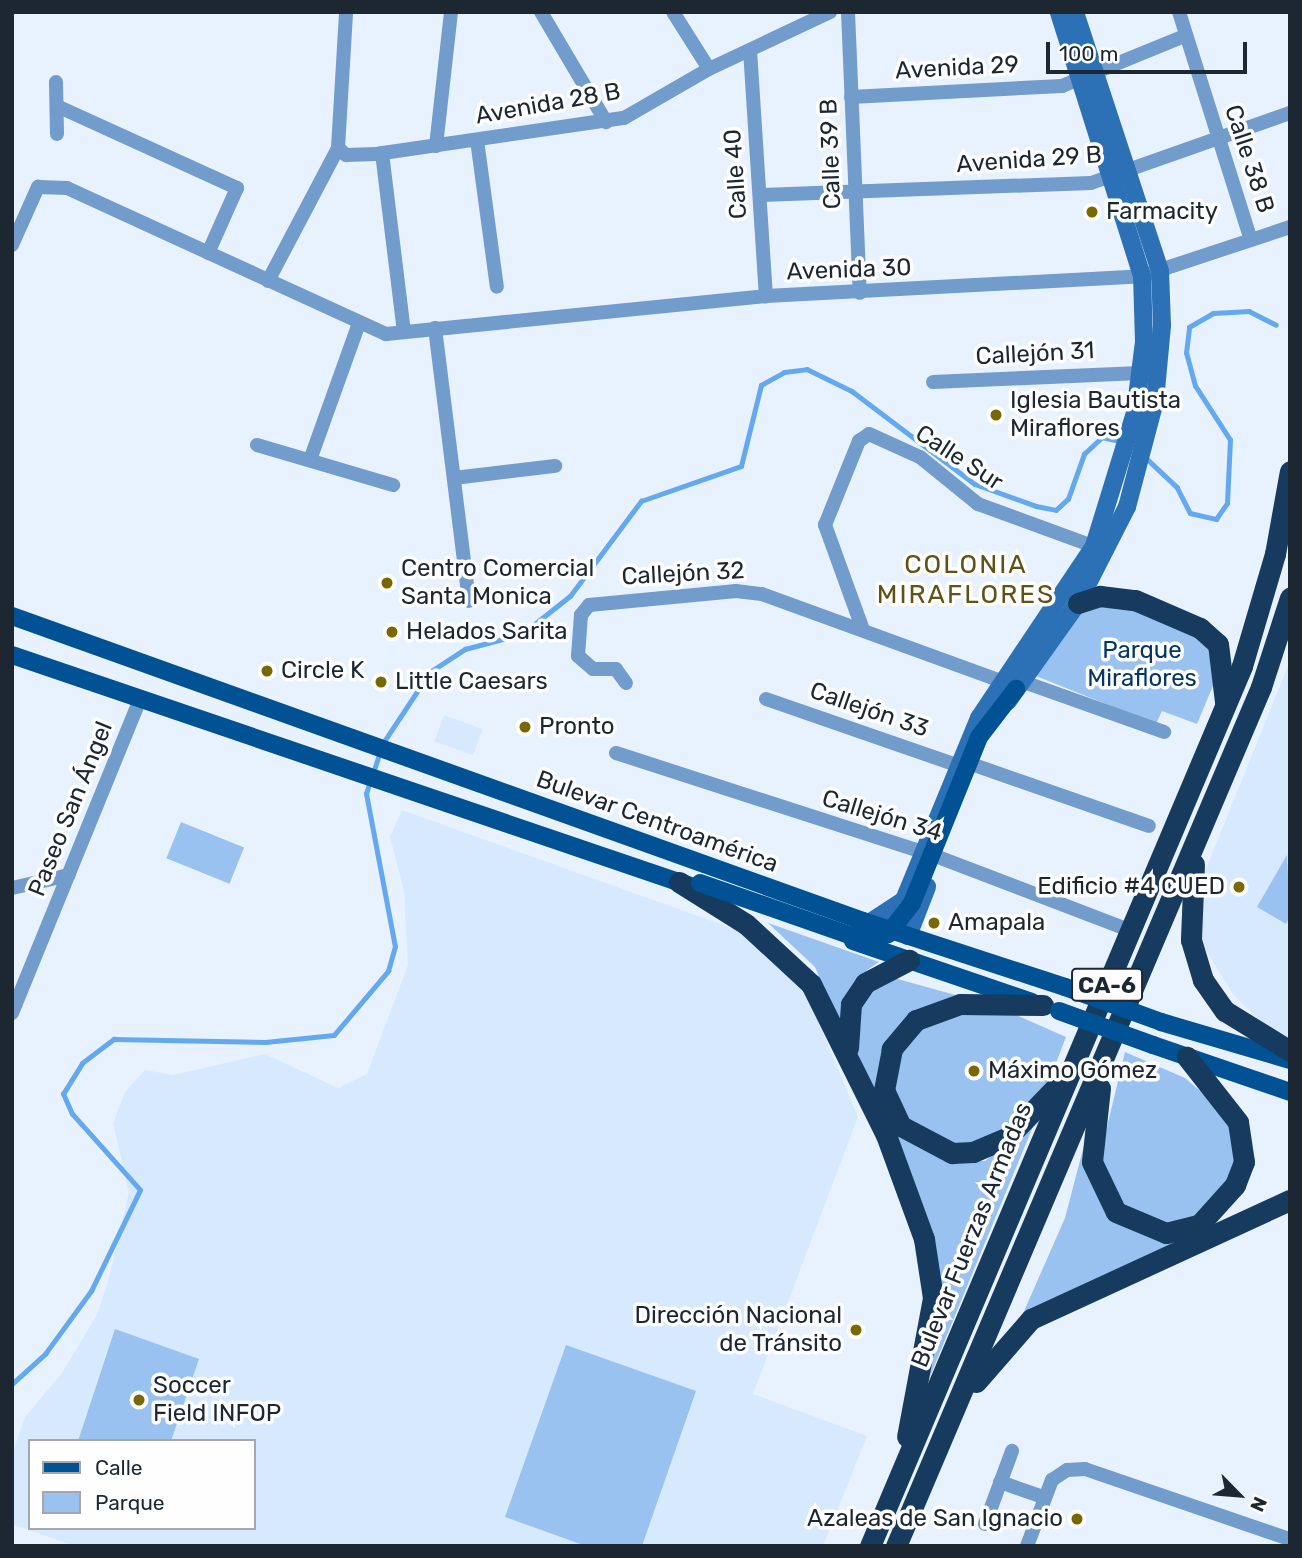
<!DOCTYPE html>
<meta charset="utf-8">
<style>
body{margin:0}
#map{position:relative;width:1302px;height:1558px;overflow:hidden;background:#e7f2fe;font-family:Rubik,sans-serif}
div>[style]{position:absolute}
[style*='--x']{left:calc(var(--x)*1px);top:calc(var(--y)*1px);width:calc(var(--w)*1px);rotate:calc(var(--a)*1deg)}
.built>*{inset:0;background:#d6e9fe;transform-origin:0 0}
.green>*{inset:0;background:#99c2f0;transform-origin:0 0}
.stream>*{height:4.5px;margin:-2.25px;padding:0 2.25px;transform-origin:2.25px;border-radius:2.25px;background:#64a8f0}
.street>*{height:14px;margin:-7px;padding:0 7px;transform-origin:7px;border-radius:7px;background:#719ccb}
.secondary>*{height:18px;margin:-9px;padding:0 9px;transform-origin:9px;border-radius:9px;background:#2c71b5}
.primary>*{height:18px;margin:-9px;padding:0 9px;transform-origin:9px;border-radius:9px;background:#005294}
.highway>*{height:21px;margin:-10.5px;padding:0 10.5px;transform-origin:10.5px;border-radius:10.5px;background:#173b5e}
.primary-bridge>*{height:18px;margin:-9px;padding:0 9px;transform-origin:9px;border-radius:9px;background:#005294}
.dots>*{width:19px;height:19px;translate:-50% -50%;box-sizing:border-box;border:4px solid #fefefe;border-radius:50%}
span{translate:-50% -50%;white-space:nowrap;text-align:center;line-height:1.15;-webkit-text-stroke:7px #fefefe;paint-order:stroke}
.shield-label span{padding:2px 5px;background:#fefefe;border:2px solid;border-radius:5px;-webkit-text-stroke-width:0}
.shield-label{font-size:23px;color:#1d2732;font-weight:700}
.street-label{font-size:24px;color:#1d2732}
.poi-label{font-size:24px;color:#1d2732}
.left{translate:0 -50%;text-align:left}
.right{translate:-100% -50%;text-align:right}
.park-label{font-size:24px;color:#043764}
.neighbourhood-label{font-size:26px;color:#5e5215;letter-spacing:2px}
.frame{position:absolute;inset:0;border:14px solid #1d2732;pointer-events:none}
.legend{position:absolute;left:28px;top:1439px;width:228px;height:91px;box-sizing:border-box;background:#fefefe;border:2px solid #a4a8ac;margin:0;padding:9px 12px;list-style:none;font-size:21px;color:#1d2732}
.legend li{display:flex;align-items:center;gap:14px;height:35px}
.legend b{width:35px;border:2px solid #a4a8ac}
.north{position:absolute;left:1204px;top:1460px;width:70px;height:70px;-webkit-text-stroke:5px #fefefe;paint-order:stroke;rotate:115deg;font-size:19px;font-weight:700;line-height:28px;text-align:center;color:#1d2732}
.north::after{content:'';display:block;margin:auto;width:24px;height:32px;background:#1d2732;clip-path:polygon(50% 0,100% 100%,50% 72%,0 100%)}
.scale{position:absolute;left:1046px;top:42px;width:201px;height:32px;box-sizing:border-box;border:4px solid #1d2732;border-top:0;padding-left:9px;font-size:21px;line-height:24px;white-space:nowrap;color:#1d2732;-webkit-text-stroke:5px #fefefe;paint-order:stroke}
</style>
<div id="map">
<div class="built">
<div style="clip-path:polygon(1290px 661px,1290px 1041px,1269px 1030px,1233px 994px,1196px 934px,1199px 886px)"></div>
<div style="left:444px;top:715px;width:41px;height:28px;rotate:20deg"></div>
<div style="clip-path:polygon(evenodd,402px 810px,751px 935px,802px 983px,858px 1117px,753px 1394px,867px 1436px,823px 1546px,75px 1546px,12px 1524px,12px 1455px,25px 1417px,62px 1373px,97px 1315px,108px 1282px,129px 1193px,113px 1123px,125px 1092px,145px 1070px,173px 1075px,265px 1054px,338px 1088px,367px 1074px,408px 965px,404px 891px,390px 837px,402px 810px,30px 1441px,254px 1441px,254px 1528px,30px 1528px,30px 1441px)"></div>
</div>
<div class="green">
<div style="clip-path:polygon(1119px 604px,1189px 630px,1213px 650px,1215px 681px,1197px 724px,1162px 711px,1156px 724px,1036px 676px,1084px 609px)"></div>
<div style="left:181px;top:822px;width:68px;height:39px;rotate:22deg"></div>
<div style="clip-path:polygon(1287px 855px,1290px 917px,1286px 924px,1257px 907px)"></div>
<div style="clip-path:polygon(768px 923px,879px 962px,867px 970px,842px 1030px,815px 967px)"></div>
<div style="clip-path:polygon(894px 978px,970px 999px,951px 1001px,884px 1058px,909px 1140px,944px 1160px,985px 1161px,1034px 1124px,928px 1381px,938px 1305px,880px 1107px,856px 1049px,859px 998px)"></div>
<div style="clip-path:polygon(1007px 1011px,1066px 1037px,1046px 1089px,1023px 1117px,971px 1150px,916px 1134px,888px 1084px,889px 1069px,934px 1014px)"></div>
<div style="clip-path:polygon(1125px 1052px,1185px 1078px,1229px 1116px,1240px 1173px,1191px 1236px,1021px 1318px,1065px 1218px,1088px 1130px,1122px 1203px,1100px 1156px)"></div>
<div style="clip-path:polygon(115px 1329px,199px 1359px,171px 1441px,78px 1441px)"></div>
<div style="clip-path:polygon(566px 1345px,696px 1391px,642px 1546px,586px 1546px,505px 1517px)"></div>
</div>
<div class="stream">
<div style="--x:1145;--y:457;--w:44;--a:43.2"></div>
<div style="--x:1177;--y:487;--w:29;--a:63"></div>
<div style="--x:1190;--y:513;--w:27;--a:13"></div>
<div style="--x:1216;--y:519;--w:19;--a:-55"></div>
<div style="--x:1227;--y:503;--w:63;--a:-87.3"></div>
<div style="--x:1230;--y:440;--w:64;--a:-122.9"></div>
<div style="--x:1195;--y:386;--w:34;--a:-105"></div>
<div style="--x:1186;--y:353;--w:26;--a:-83"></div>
<div style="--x:1189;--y:327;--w:28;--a:-30"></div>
<div style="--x:1213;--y:313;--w:36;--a:-3"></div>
<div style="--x:1249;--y:311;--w:30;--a:27"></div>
<div style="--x:383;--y:743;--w:85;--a:-56.5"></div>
<div style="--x:430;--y:672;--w:42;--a:-33.3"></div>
<div style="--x:465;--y:649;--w:59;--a:-14.7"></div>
<div style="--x:522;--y:634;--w:61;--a:-38.4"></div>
<div style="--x:570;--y:596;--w:119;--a:-53.2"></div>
<div style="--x:641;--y:501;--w:106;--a:-19.3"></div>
<div style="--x:741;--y:466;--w:83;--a:-76.1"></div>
<div style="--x:761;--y:385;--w:26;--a:-29"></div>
<div style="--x:784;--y:372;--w:23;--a:-7"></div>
<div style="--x:807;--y:369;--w:50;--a:26.1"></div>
<div style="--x:852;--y:391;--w:154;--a:37.1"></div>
<div style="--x:975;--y:484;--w:65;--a:19.8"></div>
<div style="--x:1036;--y:506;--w:20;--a:11"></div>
<div style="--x:1056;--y:510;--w:16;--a:-43"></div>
<div style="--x:1068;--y:499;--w:48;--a:-70.4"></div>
<div style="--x:1084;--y:454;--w:25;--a:-43"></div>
<div style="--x:1102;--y:437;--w:18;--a:13"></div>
<div style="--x:373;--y:773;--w:23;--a:-72"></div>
<div style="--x:12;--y:1384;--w:45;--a:-42.3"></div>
<div style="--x:45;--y:1354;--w:78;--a:-53.9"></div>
<div style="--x:91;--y:1291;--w:112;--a:-64.1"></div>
<div style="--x:140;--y:1190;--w:102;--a:-131.8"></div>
<div style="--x:72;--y:1114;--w:22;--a:-114"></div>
<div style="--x:63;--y:1094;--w:36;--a:-58"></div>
<div style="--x:82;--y:1063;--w:40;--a:-37"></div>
<div style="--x:114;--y:1039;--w:151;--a:1.1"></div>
<div style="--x:265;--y:1042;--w:69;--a:-5.8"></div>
<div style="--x:334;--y:1035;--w:84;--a:-49.8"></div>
<div style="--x:388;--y:971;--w:25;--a:-74"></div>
<div style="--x:395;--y:947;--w:156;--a:-100.7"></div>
<div style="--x:366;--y:794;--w:14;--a:-73"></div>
</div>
<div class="street">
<div style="--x:541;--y:12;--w:128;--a:59.4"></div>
<div style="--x:673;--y:12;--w:67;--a:57.7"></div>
<div style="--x:848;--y:12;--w:281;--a:87.6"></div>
<div style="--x:1179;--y:12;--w:239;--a:72.5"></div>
<div style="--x:750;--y:50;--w:247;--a:86.3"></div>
<div style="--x:56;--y:82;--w:52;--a:88.9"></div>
<div style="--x:851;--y:97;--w:211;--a:-3"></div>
<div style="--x:1062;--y:86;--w:130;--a:-22.2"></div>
<div style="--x:57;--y:106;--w:198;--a:24.5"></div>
<div style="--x:237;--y:188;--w:71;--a:114"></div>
<div style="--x:477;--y:140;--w:148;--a:82.3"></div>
<div style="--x:436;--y:146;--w:135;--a:-83.6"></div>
<div style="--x:338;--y:148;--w:11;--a:41"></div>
<div style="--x:346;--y:155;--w:30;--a:-2"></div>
<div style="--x:376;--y:154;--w:251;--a:-8.3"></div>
<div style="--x:624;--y:118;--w:98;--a:-30"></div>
<div style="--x:709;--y:69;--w:134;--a:-25.2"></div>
<div style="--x:382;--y:153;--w:180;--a:83"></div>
<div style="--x:761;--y:195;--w:330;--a:-2.1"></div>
<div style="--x:1091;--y:183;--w:211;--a:-19.4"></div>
<div style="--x:12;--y:245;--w:64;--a:-65.9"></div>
<div style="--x:38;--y:187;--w:29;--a:2"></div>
<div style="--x:67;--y:188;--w:351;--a:24.6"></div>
<div style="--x:386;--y:334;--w:382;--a:-5.7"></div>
<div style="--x:766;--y:296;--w:377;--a:-3"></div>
<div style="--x:1142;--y:276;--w:156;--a:-18.3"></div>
<div style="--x:268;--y:281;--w:150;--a:-62.2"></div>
<div style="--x:338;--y:148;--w:136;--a:-86.6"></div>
<div style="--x:435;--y:328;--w:275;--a:82.9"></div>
<div style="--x:933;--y:382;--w:207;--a:-2.5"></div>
<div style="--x:257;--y:445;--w:142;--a:16.4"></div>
<div style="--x:310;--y:460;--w:142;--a:-70.3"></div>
<div style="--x:454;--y:478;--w:102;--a:-6.8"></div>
<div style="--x:863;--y:630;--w:112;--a:-109.9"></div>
<div style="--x:825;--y:525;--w:91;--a:-68"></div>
<div style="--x:859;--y:441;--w:12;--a:-35"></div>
<div style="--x:869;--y:434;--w:56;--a:24.3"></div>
<div style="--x:920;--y:457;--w:75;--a:39"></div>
<div style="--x:978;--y:504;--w:131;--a:20.1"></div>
<div style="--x:1021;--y:681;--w:152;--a:19.6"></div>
<div style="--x:626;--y:683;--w:17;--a:-126"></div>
<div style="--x:616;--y:669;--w:23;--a:180"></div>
<div style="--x:593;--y:669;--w:20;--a:-139"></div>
<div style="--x:578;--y:656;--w:41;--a:-85.8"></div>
<div style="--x:581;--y:615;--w:13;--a:-51"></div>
<div style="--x:589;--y:605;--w:148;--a:-5.4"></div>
<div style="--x:736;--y:591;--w:26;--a:7"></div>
<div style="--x:762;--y:594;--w:258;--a:20"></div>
<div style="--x:766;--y:699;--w:202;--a:19.1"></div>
<div style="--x:616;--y:753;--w:338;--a:17.9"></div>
<div style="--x:938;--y:857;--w:208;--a:20.9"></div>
<div style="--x:974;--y:765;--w:185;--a:19.2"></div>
<div style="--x:12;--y:888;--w:58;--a:-12.8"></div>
<div style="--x:12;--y:1013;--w:339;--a:-67.8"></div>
<div style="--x:1000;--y:1482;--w:46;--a:19.2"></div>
<div style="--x:985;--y:1524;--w:78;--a:-69.7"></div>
<div style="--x:1027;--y:1546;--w:71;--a:-69.3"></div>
<div style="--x:1052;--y:1480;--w:18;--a:-34"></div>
<div style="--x:1067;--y:1470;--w:18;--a:-3"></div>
<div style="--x:1085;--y:1469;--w:217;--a:18.9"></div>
</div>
<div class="secondary">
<div style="--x:1008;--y:701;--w:120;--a:-54.5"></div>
<div style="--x:1078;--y:603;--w:108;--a:-63"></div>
<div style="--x:1127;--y:507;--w:110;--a:-75.2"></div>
<div style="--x:1155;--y:401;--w:76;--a:-84.7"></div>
<div style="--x:1162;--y:325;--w:54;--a:-92.1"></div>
<div style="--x:1160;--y:271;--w:273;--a:-108.2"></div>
<div style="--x:869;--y:923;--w:42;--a:-33.3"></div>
<div style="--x:904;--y:900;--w:197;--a:-67.6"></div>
<div style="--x:979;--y:718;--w:207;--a:-56.2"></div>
<div style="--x:1094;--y:546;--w:139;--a:-72.9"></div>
<div style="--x:1135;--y:413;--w:72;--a:-82.8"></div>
<div style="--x:1144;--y:342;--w:66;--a:-91.7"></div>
<div style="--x:1142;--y:276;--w:277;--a:-107.5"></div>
<div style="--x:908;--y:936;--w:53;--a:-68.8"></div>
</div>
<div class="primary">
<div style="--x:12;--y:616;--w:904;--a:19.72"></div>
<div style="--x:863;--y:921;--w:213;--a:18.1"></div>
<div style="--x:12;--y:655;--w:716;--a:18.81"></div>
<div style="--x:979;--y:737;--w:61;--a:-52.4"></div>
<div style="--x:853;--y:941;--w:189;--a:18.8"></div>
<div style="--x:1161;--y:1022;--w:134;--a:16.4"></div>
<div style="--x:1153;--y:1045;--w:145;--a:18.9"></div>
</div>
<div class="highway">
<div style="--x:1078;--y:603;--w:23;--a:-18"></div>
<div style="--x:1100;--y:596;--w:35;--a:7"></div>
<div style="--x:1135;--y:600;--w:71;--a:23.3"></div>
<div style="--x:1200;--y:628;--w:24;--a:42"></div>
<div style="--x:1218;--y:644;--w:58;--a:83.1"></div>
<div style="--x:1194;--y:864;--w:76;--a:92.3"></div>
<div style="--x:1191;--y:940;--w:42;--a:73.3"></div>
<div style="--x:1203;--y:980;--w:38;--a:55"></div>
<div style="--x:1225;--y:1011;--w:76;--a:31.6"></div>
<div style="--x:679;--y:882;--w:79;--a:32.1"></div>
<div style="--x:746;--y:924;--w:88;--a:42.7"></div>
<div style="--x:811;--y:984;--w:169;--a:63.6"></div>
<div style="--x:886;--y:1135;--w:111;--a:69.9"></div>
<div style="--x:924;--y:1239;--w:60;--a:81.3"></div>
<div style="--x:933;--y:1298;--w:141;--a:100.6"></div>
<div style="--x:1043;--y:1005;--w:83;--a:-179.3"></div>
<div style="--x:960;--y:1004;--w:47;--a:160"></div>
<div style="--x:916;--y:1020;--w:38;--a:130"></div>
<div style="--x:892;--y:1049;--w:42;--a:101"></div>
<div style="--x:884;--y:1090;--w:40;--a:65"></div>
<div style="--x:901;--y:1126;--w:58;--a:27.9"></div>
<div style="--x:952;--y:1153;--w:21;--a:-3"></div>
<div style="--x:973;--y:1152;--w:38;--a:-23"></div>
<div style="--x:1008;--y:1137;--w:69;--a:-46.2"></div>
<div style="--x:848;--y:1048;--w:44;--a:-86.1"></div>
<div style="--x:851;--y:1004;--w:25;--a:-56"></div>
<div style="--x:865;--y:983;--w:50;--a:-27.6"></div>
<div style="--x:1100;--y:1088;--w:74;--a:96.2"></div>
<div style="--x:1092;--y:1162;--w:55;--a:64.4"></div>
<div style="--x:1116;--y:1212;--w:54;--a:22.8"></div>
<div style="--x:1166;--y:1233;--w:34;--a:-14"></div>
<div style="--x:1199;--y:1225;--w:54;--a:-48"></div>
<div style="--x:1235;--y:1185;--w:25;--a:-69"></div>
<div style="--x:1244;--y:1162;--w:40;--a:-98.5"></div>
<div style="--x:1238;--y:1122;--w:83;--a:-128.1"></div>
<div style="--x:976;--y:1382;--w:84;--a:-48.9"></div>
<div style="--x:1031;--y:1319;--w:285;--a:-24.7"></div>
<div style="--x:870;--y:1546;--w:955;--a:-67.08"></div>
<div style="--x:1242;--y:666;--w:117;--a:-73.6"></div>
<div style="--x:1275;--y:554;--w:84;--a:-79.8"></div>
<div style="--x:896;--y:1546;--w:933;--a:-66.98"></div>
<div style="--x:1261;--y:687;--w:94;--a:-72"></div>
</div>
<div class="primary-bridge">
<div style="--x:700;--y:883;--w:158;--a:19.2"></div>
<div style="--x:849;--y:935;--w:22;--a:13"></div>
<div style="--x:870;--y:940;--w:19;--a:-18"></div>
<div style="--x:888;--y:934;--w:39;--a:-52"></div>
<div style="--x:912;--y:903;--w:179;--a:-68"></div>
<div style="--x:1065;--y:987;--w:102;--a:20"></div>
<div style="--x:1059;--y:1011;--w:100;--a:19.9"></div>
</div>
<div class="dots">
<div style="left:1092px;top:212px;background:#796800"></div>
<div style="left:996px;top:415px;background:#796800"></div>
<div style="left:387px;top:583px;background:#796800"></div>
<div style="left:392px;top:632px;background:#796800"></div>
<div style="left:267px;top:671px;background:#796800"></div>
<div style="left:381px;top:682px;background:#796800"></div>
<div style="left:525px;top:727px;background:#796800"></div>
<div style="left:1239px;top:887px;background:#796800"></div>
<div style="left:934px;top:923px;background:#796800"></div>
<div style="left:974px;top:1071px;background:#796800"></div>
<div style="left:856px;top:1330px;background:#796800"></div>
<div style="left:139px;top:1400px;background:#796800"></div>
<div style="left:1077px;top:1519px;background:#796800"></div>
</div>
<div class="shield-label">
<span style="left:1107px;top:985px">CA-6</span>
</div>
<div class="street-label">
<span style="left:957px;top:68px;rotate:-3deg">Avenida 29</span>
<span style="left:548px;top:104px;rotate:-10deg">Avenida 28 B</span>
<span style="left:831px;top:154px;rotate:-92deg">Calle 39 B</span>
<span style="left:1249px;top:159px;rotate:72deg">Calle 38 B</span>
<span style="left:1029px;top:160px;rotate:-4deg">Avenida 29 B</span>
<span style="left:736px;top:174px;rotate:-94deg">Calle 40</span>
<span style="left:849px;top:270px;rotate:-2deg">Avenida 30</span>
<span style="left:1035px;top:354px;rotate:-3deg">Callejón 31</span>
<span style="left:959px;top:458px;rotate:33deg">Calle Sur</span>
<span style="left:683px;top:574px;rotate:-3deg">Callejón 32</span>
<span style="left:869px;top:710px;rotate:19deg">Callejón 33</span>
<span style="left:71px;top:809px;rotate:-68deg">Paseo San Ángel</span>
<span style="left:882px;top:816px;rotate:17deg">Callejón 34</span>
<span style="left:657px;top:822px;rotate:20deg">Bulevar Centroamérica</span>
<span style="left:972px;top:1235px;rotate:-68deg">Bulevar Fuerzas Armadas</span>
</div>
<div class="poi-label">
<span class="left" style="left:1106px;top:212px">Farmacity</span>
<span class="left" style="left:1010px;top:415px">Iglesia Bautista<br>Miraflores</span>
<span class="left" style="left:401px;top:583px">Centro Comercial<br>Santa Monica</span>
<span class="left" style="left:406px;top:632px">Helados Sarita</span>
<span class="left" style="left:281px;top:671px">Circle K</span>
<span class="left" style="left:395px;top:682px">Little Caesars</span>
<span class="left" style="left:539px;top:727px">Pronto</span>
<span class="right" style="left:1225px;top:887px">Edificio #4 CUED</span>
<span class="left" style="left:948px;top:923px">Amapala</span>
<span class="left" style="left:988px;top:1071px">Máximo Gómez</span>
<span class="right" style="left:842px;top:1330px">Dirección Nacional<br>de Tránsito</span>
<span class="left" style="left:153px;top:1400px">Soccer<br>Field INFOP</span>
<span class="right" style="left:1063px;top:1519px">Azaleas de San Ignacio</span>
</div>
<div class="park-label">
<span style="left:1142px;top:665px">Parque<br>Miraflores</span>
</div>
<div class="neighbourhood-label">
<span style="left:966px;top:580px">COLONIA<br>MIRAFLORES</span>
</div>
<div class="frame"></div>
<ul class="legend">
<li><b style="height:9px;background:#005294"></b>Calle</li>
<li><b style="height:19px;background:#99c2f0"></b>Parque</li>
</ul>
<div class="north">N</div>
<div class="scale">100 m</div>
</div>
